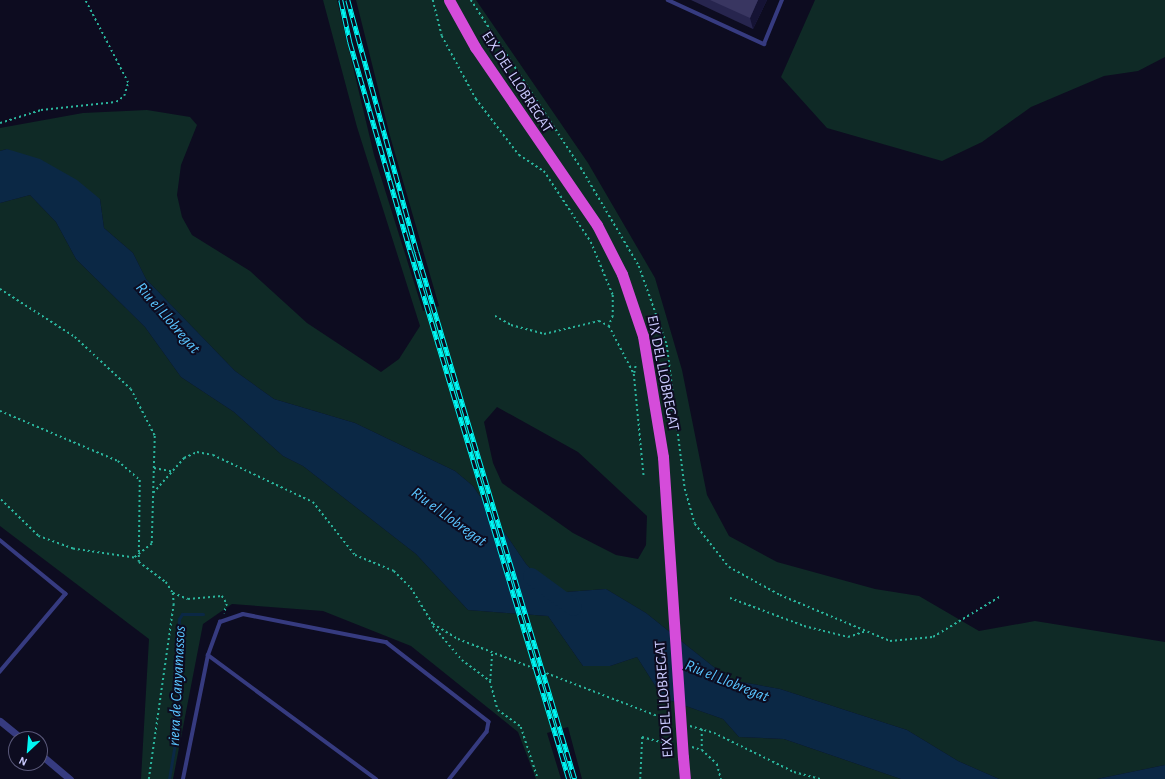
<!DOCTYPE html>
<style>
body{margin:0}
#map{position:relative;width:1165px;height:779px;overflow:hidden;background:#0d0c20;font-family:"Alegreya Sans",sans-serif}
div>[style]{position:absolute}
[style*='--x']{left:calc(var(--x)*1px);top:calc(var(--y)*1px);width:calc(var(--w)*1px);rotate:calc(var(--a)*1deg)}
.green>*{inset:0;background:#0f2a26}
.water>*{inset:0;background:#0b2845}
.stream>*{height:3px;margin:-1.5px;padding:0 1.5px;transform-origin:1.5px;border-radius:1.5px;background:#0b2845}
.river>*{height:17px;margin:-8.5px;padding:0 8.5px;transform-origin:8.5px;border-radius:8.5px;background:#0b2845}
.path>*{height:1.5px;margin-top:-0.75px;transform-origin:0;background:repeating-linear-gradient(90deg,#2ab49c 0 2px,transparent 0 5px)}
.service>*{height:3.5px;margin:-1.75px;padding:0 1.75px;transform-origin:1.75px;border-radius:1.75px;background:#363b80}
.minor>*{height:7px;margin:-3.5px;padding:0 3.5px;transform-origin:3.5px;border-radius:3.5px;background:#363b80}
.trunk>*{height:11px;margin:-5.5px;padding:0 5.5px;transform-origin:5.5px;border-radius:5.5px;background:#d54cda}
.rail>*{height:4.5px;margin-top:-2.25px;transform-origin:0;background:repeating-linear-gradient(90deg,#0d0c20 0 9px,#00f6f3 0 18px);box-sizing:border-box;border-block:1px solid #00f6f3}
.trunk-bridge>*{height:11px;margin:-5.5px;padding:0 5.5px;transform-origin:5.5px;border-radius:5.5px;background:#d54cda}
.wall>*{inset:0;background:#27254e}
.shaded-wall>*{inset:0;background:#151334}
.building>*{inset:0;background:#393661}
span{translate:-50% -50%;white-space:nowrap;text-align:center;line-height:1.15;-webkit-text-stroke:4px #0d0c20;paint-order:stroke}
.street-label{font-size:15px;color:#cbcbff}
.water-label{font-size:16px;color:#59c5ff;font-style:italic}
.north{position:absolute;left:8px;top:731px;width:40px;height:40px;box-sizing:border-box;background:#0d0c20;border:1px solid #595879;border-radius:50%;rotate:206deg;font-size:11px;font-weight:700;line-height:16px;text-align:center;color:#cbcbff}
.north::after{content:'';display:block;margin:auto;width:14px;height:18px;background:#00f6f3;clip-path:polygon(50% 0,100% 100%,50% 72%,0 100%)}
</style>
<div id="map">
<div class="green">
<div style="clip-path:polygon(evenodd,323px 0,337px 0,374px 155px,423px 311px,439px 306px,390px 136px,356px 0,476px 0,588px 163px,655px 278px,682px 370px,707px 495px,729px 536px,777px 562px,875px 589px,919px 596px,979px 631px,1035px 621px,1165px 642px,1165px 765px,1097px 779px,999px 779px,958px 761px,907px 730px,780px 689px,730px 680px,646px 613px,606px 589px,553px 593px,526px 564px,473px 486px,455px 471px,355px 423px,274px 399px,235px 371px,146px 279px,133px 253px,104px 228px,100px 199px,7px 149px,0 151px,0 128px,83px 113px,147px 110px,190px 117px,197px 125px,181px 165px,177px 195px,182px 217px,192px 235px,250px 271px,307px 323px,381px 372px,399px 359px,420px 326px,357px 127px,323px 0,497px 407px,578px 452px,647px 516px,646px 545px,638px 559px,616px 555px,573px 533px,502px 483px,493px 463px,484px 422px,497px 407px)"></div>
<div style="clip-path:polygon(815px 0,1165px 0,1165px 57px,1138px 71px,1104px 76px,1031px 107px,982px 142px,942px 161px,827px 128px,781px 77px)"></div>
<div style="clip-path:polygon(30px 195px,56px 222px,76px 259px,145px 327px,181px 377px,234px 412px,283px 456px,303px 466px,416px 554px,468px 610px,548px 616px,583px 666px,610px 666px,637px 657px,663px 698px,723px 719px,739px 737px,784px 739px,901px 779px,582px 779px,568px 727px,547px 733px,561px 779px,536px 779px,518px 732px,411px 646px,323px 611px,232px 604px,203px 624px,173px 779px,141px 779px,149px 639px,0 526px,0 203px)"></div>
</div>
<div class="water">
<div style="clip-path:polygon(7px 149px,40px 159px,77px 180px,100px 199px,104px 228px,133px 253px,146px 279px,235px 371px,274px 399px,355px 423px,455px 471px,473px 486px,526px 564px,553px 593px,606px 589px,646px 613px,730px 680px,780px 689px,907px 730px,958px 761px,999px 779px,901px 779px,784px 739px,739px 737px,723px 719px,663px 698px,637px 657px,610px 666px,583px 666px,548px 616px,468px 610px,416px 554px,303px 466px,283px 456px,234px 412px,181px 377px,145px 327px,76px 259px,56px 222px,30px 195px,0 203px,0 151px)"></div>
<div style="clip-path:polygon(1165px 765px,1165px 779px,1097px 779px)"></div>
</div>
<div class="stream">
<div style="--x:169;--y:779;--w:55;--a:-80.5"></div>
<div style="--x:178;--y:725;--w:106;--a:-89.5"></div>
<div style="--x:179;--y:619;--w:6;--a:-59"></div>
<div style="--x:182;--y:614;--w:21;--a:0"></div>
</div>
<div class="river">
<div style="--x:531;--y:576;--w:52;--a:36.4"></div>
</div>
<div class="path">
<div style="--x:433;--y:0;--w:37;--a:76"></div>
<div style="--x:442;--y:36;--w:72;--a:61.6"></div>
<div style="--x:476;--y:99;--w:71;--a:52.5"></div>
<div style="--x:519;--y:155;--w:30;--a:33"></div>
<div style="--x:544;--y:171;--w:85;--a:56.5"></div>
<div style="--x:591;--y:242;--w:57;--a:67.5"></div>
<div style="--x:613;--y:295;--w:21;--a:90"></div>
<div style="--x:613;--y:316;--w:11;--a:112"></div>
<div style="--x:471;--y:0;--w:201;--a:56.8"></div>
<div style="--x:581;--y:168;--w:114;--a:59.4"></div>
<div style="--x:639;--y:266;--w:84;--a:70.5"></div>
<div style="--x:667;--y:345;--w:145;--a:82.9"></div>
<div style="--x:685;--y:489;--w:36;--a:74"></div>
<div style="--x:695;--y:524;--w:55;--a:51.7"></div>
<div style="--x:729;--y:567;--w:58;--a:28.8"></div>
<div style="--x:780;--y:595;--w:119;--a:22.7"></div>
<div style="--x:890;--y:641;--w:43;--a:-5.3"></div>
<div style="--x:933;--y:637;--w:79;--a:-31.1"></div>
<div style="--x:0;--y:123;--w:43;--a:-17.6"></div>
<div style="--x:41;--y:110;--w:75;--a:-6.1"></div>
<div style="--x:116;--y:102;--w:10;--a:-37"></div>
<div style="--x:124;--y:96;--w:14;--a:-73"></div>
<div style="--x:128;--y:83;--w:93;--a:-117.4"></div>
<div style="--x:0;--y:289;--w:89;--a:32.6"></div>
<div style="--x:75;--y:337;--w:76;--a:42.9"></div>
<div style="--x:131;--y:389;--w:53;--a:62.9"></div>
<div style="--x:155;--y:436;--w:108;--a:91.6"></div>
<div style="--x:152;--y:544;--w:23;--a:142"></div>
<div style="--x:134;--y:558;--w:62;--a:-171.6"></div>
<div style="--x:73;--y:549;--w:37;--a:-160"></div>
<div style="--x:38;--y:536;--w:53;--a:-135.8"></div>
<div style="--x:495;--y:316;--w:18;--a:29"></div>
<div style="--x:511;--y:325;--w:34;--a:15"></div>
<div style="--x:544;--y:334;--w:57;--a:-13.3"></div>
<div style="--x:599;--y:321;--w:11;--a:27"></div>
<div style="--x:609;--y:326;--w:54;--a:62.5"></div>
<div style="--x:634;--y:374;--w:104;--a:84.5"></div>
<div style="--x:634;--y:373;--w:10;--a:-79"></div>
<div style="--x:661;--y:374;--w:27;--a:80"></div>
<div style="--x:666;--y:401;--w:17;--a:57"></div>
<div style="--x:0;--y:411;--w:128;--a:23"></div>
<div style="--x:118;--y:461;--w:29;--a:41"></div>
<div style="--x:140;--y:480;--w:82;--a:90.7"></div>
<div style="--x:139;--y:562;--w:34;--a:37"></div>
<div style="--x:166;--y:582;--w:13;--a:58"></div>
<div style="--x:173;--y:593;--w:11;--a:85"></div>
<div style="--x:174;--y:604;--w:177;--a:98.1"></div>
<div style="--x:154;--y:468;--w:20;--a:11"></div>
<div style="--x:153;--y:493;--w:47;--a:-48.5"></div>
<div style="--x:184;--y:458;--w:14;--a:-25"></div>
<div style="--x:197;--y:452;--w:16;--a:11"></div>
<div style="--x:213;--y:455;--w:110;--a:25.2"></div>
<div style="--x:313;--y:502;--w:68;--a:51.6"></div>
<div style="--x:355;--y:555;--w:42;--a:22.3"></div>
<div style="--x:394;--y:571;--w:24;--a:45"></div>
<div style="--x:411;--y:588;--w:42;--a:58.6"></div>
<div style="--x:433;--y:624;--w:29;--a:31"></div>
<div style="--x:458;--y:639;--w:228;--a:21.1"></div>
<div style="--x:173;--y:593;--w:16;--a:22"></div>
<div style="--x:188;--y:599;--w:34;--a:-5"></div>
<div style="--x:222;--y:596;--w:9;--a:58"></div>
<div style="--x:227;--y:604;--w:10;--a:107"></div>
<div style="--x:730;--y:598;--w:79;--a:20.7"></div>
<div style="--x:804;--y:626;--w:45;--a:14"></div>
<div style="--x:848;--y:637;--w:20;--a:-18"></div>
<div style="--x:433;--y:626;--w:45;--a:49.5"></div>
<div style="--x:462;--y:660;--w:35;--a:37"></div>
<div style="--x:490;--y:681;--w:30;--a:75"></div>
<div style="--x:498;--y:710;--w:29;--a:36"></div>
<div style="--x:521;--y:727;--w:55;--a:71.9"></div>
<div style="--x:490;--y:681;--w:29;--a:-86"></div>
<div style="--x:690;--y:726;--w:25;--a:16"></div>
<div style="--x:714;--y:733;--w:89;--a:26"></div>
<div style="--x:794;--y:772;--w:27;--a:15"></div>
<div style="--x:702;--y:729;--w:21;--a:90"></div>
<div style="--x:692;--y:747;--w:10;--a:17"></div>
<div style="--x:702;--y:750;--w:21;--a:43"></div>
<div style="--x:717;--y:764;--w:16;--a:75"></div>
<div style="--x:640;--y:779;--w:42;--a:-87.3"></div>
<div style="--x:642;--y:737;--w:31;--a:15"></div>
</div>
<div class="service">
<div style="--x:668;--y:0;--w:106;--a:24.6"></div>
<div style="--x:764;--y:44;--w:48;--a:-67.8"></div>
<div style="--x:0;--y:540;--w:85;--a:39.3"></div>
<div style="--x:66;--y:594;--w:102;--a:130.2"></div>
<div style="--x:208;--y:655;--w:209;--a:36.4"></div>
<div style="--x:183;--y:779;--w:126;--a:-78.6"></div>
<div style="--x:208;--y:655;--w:35;--a:-70"></div>
<div style="--x:220;--y:622;--w:24;--a:-19"></div>
<div style="--x:243;--y:614;--w:146;--a:11.1"></div>
<div style="--x:386;--y:642;--w:130;--a:37.8"></div>
<div style="--x:489;--y:722;--w:10;--a:101"></div>
<div style="--x:487;--y:732;--w:60;--a:128.2"></div>
</div>
<div class="minor">
<div style="--x:0;--y:721;--w:28;--a:39"></div>
<div style="--x:40;--y:754;--w:39;--a:40"></div>
</div>
<div class="trunk">
<div style="--x:449;--y:0;--w:54;--a:61"></div>
<div style="--x:475;--y:47;--w:216;--a:55.6"></div>
<div style="--x:597;--y:225;--w:55;--a:63"></div>
<div style="--x:622;--y:274;--w:65;--a:71.3"></div>
<div style="--x:643;--y:336;--w:123;--a:80.6"></div>
<div style="--x:683;--y:757;--w:22;--a:85"></div>
</div>
<div class="rail">
<div style="--x:341;--y:0;--w:43;--a:77.9"></div>
<div style="--x:350;--y:42;--w:220;--a:73.9"></div>
<div style="--x:411;--y:253;--w:549;--a:73.28"></div>
<div style="--x:348;--y:0;--w:261;--a:74.7"></div>
<div style="--x:417;--y:252;--w:550;--a:73.31"></div>
</div>
<div class="trunk-bridge">
<div style="--x:663;--y:457;--w:301;--a:86.2"></div>
</div>
<div class="wall">
<div style="clip-path:polygon(691px 0,767px 0,753px 29px)"></div>
</div>
<div class="shaded-wall">
<div style="clip-path:polygon(758px 0,767px 0,753px 29px,750px 18px)"></div>
</div>
<div class="building">
<div style="clip-path:polygon(710px 0,758px 0,750px 18px)"></div>
</div>
<div class="street-label">
<span style="left:517px;top:82px;rotate:57deg">EIX DEL LLOBREGAT</span>
<span style="left:663px;top:373px;rotate:79deg">EIX DEL LLOBREGAT</span>
<span style="left:664px;top:699px;rotate:-94deg">EIX DEL LLOBREGAT</span>
</div>
<div class="water-label">
<span style="left:168px;top:318px;rotate:49deg">Riu el Llobregat</span>
<span style="left:449px;top:517px;rotate:36deg">Riu el Llobregat</span>
<span style="left:727px;top:681px;rotate:22deg">Riu el Llobregat</span>
<span style="left:177px;top:686px;rotate:-87deg">riera de Canyamassos</span>
</div>
<div class="north">N</div>
</div>
